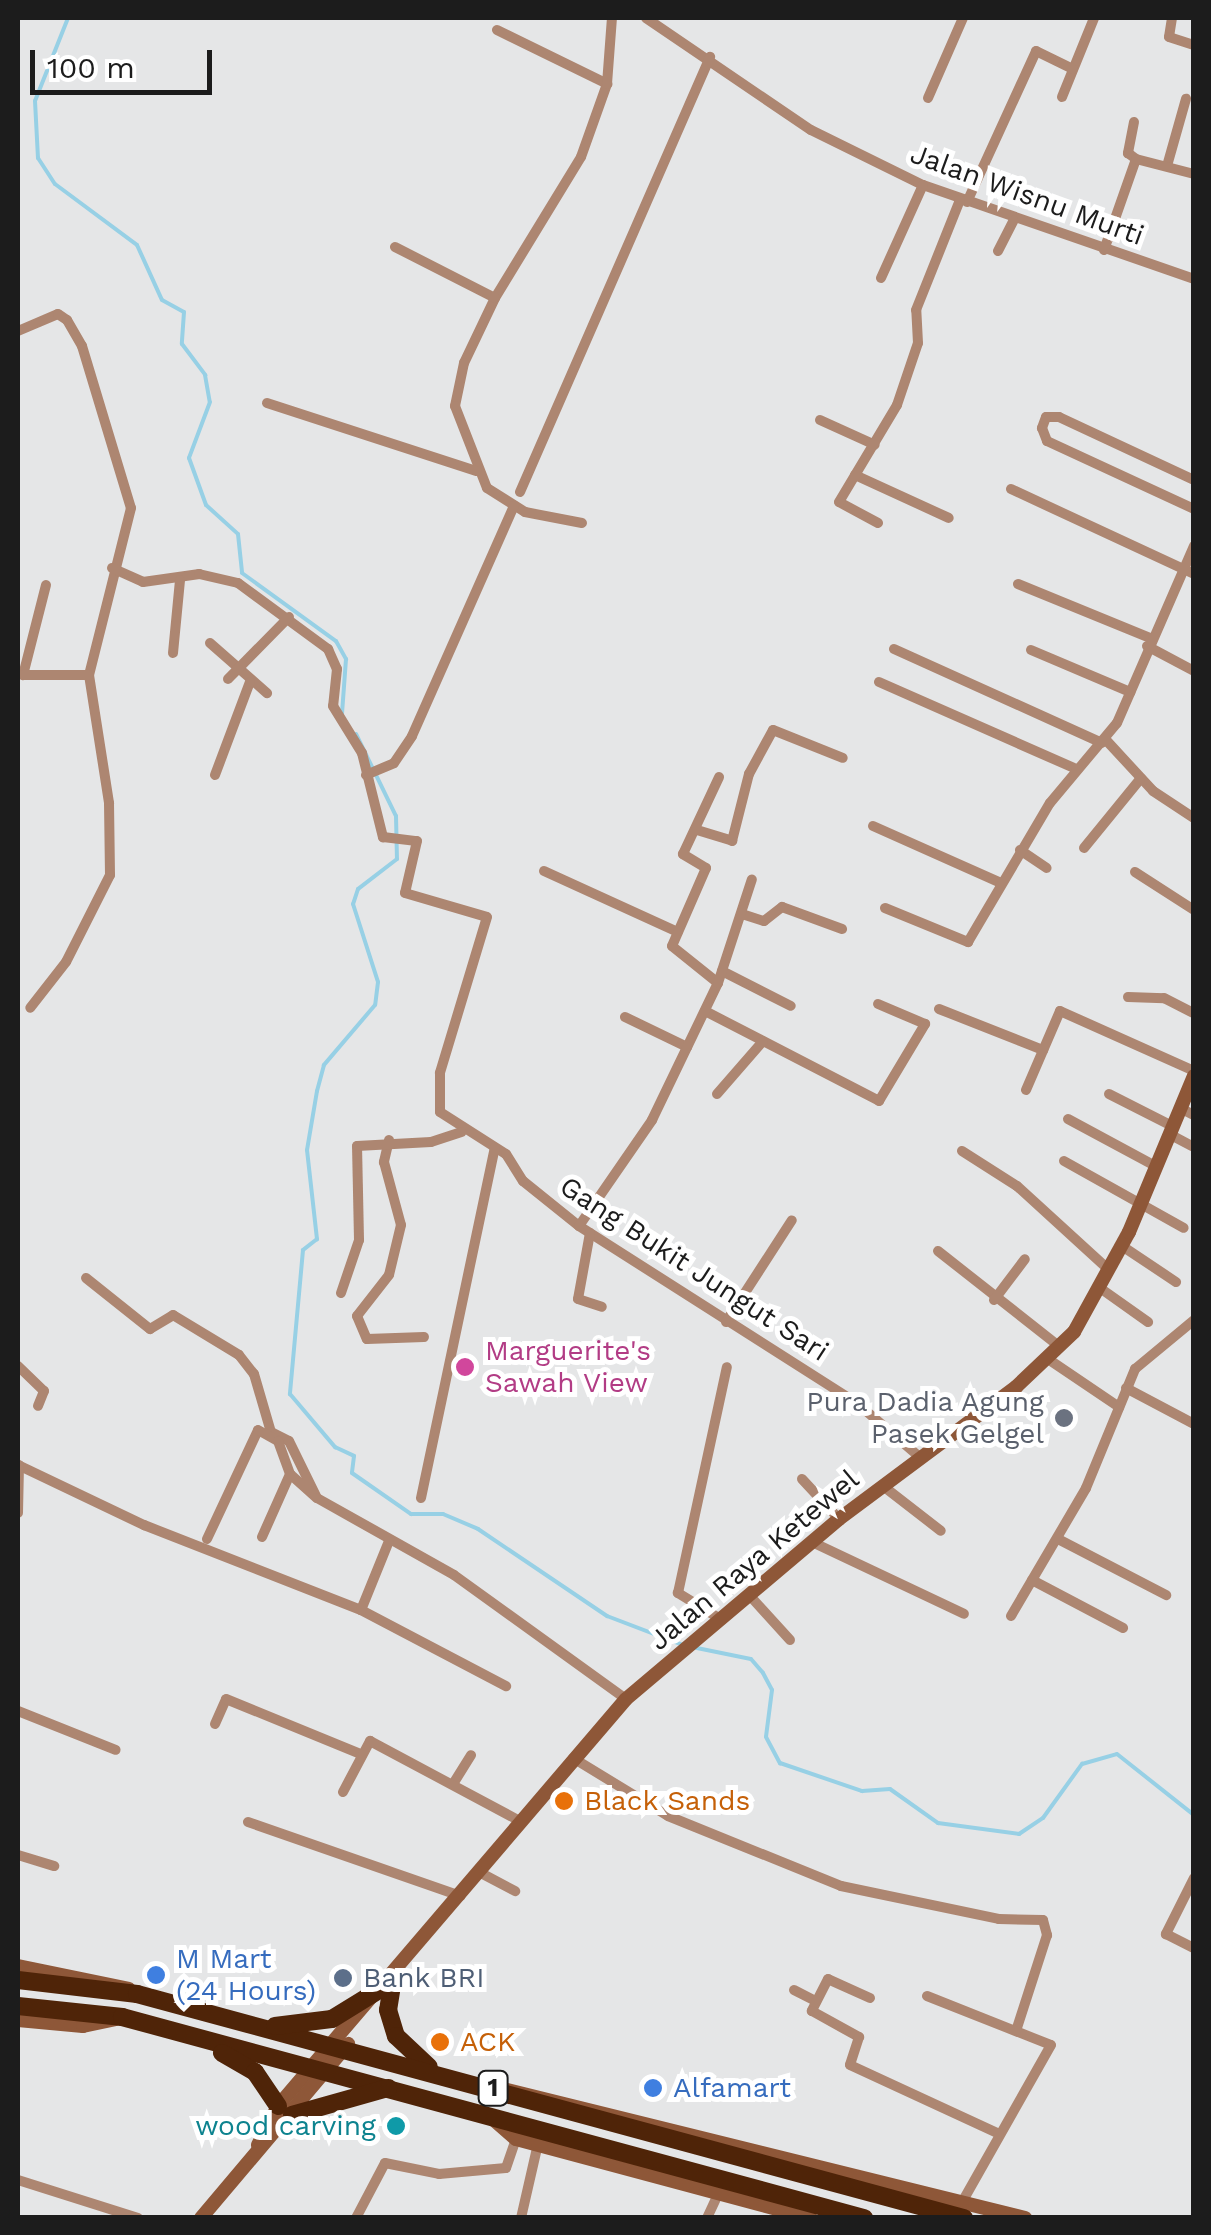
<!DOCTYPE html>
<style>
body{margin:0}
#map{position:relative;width:1211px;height:2235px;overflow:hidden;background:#e5e6e7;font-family:"Work Sans",sans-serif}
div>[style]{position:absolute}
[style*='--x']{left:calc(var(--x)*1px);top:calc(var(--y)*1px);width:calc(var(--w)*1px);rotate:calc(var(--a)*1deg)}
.stream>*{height:4px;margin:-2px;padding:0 2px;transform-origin:2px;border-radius:2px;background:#97d0e5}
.street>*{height:10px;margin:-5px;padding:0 5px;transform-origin:5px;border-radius:5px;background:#ad8671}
.secondary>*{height:14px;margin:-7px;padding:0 7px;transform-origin:7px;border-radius:7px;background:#8e5738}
.highway>*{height:18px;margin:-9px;padding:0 9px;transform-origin:9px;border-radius:9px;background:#4f2408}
.dots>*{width:28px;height:28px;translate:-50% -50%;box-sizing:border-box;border:5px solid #fff;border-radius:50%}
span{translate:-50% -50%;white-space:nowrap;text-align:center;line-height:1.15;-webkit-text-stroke:10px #fff;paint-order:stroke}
.shield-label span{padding:2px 8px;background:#fff;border:2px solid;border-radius:8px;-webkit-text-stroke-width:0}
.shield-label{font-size:25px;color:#1c1c1c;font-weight:700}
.street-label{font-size:28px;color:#1c1c1c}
.hotel-label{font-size:28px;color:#b23c85}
.left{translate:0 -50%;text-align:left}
.worship-label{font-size:28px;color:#5b616d}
.right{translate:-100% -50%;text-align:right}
.food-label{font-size:28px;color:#c56008}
.shop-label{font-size:28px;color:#366cbe}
.service-label{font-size:28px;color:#4e5e75}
.culture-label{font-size:28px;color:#0d838f}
.frame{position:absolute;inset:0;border:20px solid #1c1c1c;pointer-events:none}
.scale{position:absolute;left:30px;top:50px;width:182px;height:45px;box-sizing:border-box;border:5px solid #1c1c1c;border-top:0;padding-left:12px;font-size:30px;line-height:35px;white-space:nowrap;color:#1c1c1c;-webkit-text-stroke:8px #fff;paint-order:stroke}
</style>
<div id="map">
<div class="stream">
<div style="--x:68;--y:18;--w:89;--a:111.7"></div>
<div style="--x:35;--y:101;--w:57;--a:87"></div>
<div style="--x:38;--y:158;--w:31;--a:57"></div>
<div style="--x:55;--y:184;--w:102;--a:36.6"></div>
<div style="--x:137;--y:245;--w:60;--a:65.6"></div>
<div style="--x:162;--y:300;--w:25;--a:29"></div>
<div style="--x:184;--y:312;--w:32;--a:94"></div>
<div style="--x:182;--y:344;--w:39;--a:53"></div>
<div style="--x:205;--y:375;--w:27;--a:80"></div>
<div style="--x:210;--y:402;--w:60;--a:110.6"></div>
<div style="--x:189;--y:458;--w:50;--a:70.1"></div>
<div style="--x:206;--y:505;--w:43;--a:42.2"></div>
<div style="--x:238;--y:534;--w:39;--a:84"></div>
<div style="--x:242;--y:573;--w:116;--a:35.9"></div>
<div style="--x:336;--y:641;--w:21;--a:61"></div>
<div style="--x:346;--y:659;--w:55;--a:94.2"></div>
<div style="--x:356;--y:734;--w:91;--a:64"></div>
<div style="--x:396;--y:816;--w:43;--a:88.7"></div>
<div style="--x:397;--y:859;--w:49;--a:142.4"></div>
<div style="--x:358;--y:889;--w:16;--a:108"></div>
<div style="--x:353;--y:904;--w:82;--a:72.2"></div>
<div style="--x:378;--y:982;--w:23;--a:97"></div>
<div style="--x:375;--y:1005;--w:79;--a:130.4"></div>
<div style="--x:324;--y:1065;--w:27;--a:105"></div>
<div style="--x:317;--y:1091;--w:60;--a:99.6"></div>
<div style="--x:307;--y:1150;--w:90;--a:83.6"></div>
<div style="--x:317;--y:1239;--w:18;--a:142"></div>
<div style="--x:303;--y:1250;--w:145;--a:95.2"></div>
<div style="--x:290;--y:1394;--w:70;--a:49.7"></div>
<div style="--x:335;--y:1447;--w:21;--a:25"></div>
<div style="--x:354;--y:1456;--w:17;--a:97"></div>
<div style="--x:352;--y:1473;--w:72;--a:34.8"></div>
<div style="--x:411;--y:1514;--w:32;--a:0"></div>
<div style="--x:443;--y:1514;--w:38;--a:23"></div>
<div style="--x:478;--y:1529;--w:156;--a:34"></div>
<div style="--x:607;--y:1616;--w:81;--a:20.9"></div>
<div style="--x:692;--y:1647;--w:60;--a:11.5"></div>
<div style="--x:751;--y:1659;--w:18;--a:49"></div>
<div style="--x:763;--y:1673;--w:19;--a:62"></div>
<div style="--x:772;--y:1690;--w:47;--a:97.3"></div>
<div style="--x:766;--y:1737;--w:30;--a:62"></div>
<div style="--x:780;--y:1763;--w:87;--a:18.9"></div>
<div style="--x:862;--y:1791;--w:28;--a:-4"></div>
<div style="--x:890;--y:1789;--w:59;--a:35.3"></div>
<div style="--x:938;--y:1823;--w:82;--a:7.7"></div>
<div style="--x:1019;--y:1834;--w:29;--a:-34"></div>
<div style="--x:1043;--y:1818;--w:67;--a:-54.2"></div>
<div style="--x:1082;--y:1764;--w:36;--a:-16"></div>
<div style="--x:1117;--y:1754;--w:98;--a:38.4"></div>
</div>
<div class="street">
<div style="--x:646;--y:18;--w:199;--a:34.2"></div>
<div style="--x:811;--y:130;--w:125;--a:26.2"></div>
<div style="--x:923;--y:185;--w:287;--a:19.1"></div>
<div style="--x:1172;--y:18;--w:19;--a:99"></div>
<div style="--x:1169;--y:37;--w:26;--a:18"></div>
<div style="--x:497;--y:30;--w:123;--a:26.1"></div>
<div style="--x:607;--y:84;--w:77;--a:109.6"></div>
<div style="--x:581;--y:157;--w:165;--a:121.4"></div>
<div style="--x:495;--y:298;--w:72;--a:115.5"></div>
<div style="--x:464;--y:363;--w:44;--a:101.8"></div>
<div style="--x:455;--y:406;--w:88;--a:68.7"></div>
<div style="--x:487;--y:488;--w:45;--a:32.3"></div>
<div style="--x:525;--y:512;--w:58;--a:10.9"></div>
<div style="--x:607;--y:84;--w:66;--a:-85.7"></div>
<div style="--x:1062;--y:97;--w:85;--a:-67.9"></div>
<div style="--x:928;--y:98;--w:87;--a:-66.4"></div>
<div style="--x:1134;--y:122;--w:32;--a:101"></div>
<div style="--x:1128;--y:153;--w:10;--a:37"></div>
<div style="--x:1167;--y:166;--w:70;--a:-74.2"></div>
<div style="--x:967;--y:202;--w:166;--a:-65.4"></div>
<div style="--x:1036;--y:51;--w:41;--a:25.9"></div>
<div style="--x:395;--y:247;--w:112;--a:27"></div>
<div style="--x:1104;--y:250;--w:96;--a:-70.6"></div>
<div style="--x:1136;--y:159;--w:60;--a:14.5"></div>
<div style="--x:998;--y:251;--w:34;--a:-63"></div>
<div style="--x:881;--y:278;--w:102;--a:-65.7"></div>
<div style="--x:18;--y:331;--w:43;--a:-23"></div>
<div style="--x:58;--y:314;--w:11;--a:34"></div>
<div style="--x:67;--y:320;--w:30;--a:60"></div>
<div style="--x:82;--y:346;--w:169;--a:73.2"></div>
<div style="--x:131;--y:508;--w:172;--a:104.1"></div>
<div style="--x:89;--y:675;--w:130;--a:81.1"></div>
<div style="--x:109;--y:803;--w:72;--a:89.2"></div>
<div style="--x:110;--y:875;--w:97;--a:116.8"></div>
<div style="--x:66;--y:962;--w:58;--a:128"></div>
<div style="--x:267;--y:403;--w:220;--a:18"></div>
<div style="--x:820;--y:420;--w:60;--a:24.4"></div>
<div style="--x:855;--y:475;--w:103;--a:24.6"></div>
<div style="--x:1194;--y:480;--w:149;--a:-155"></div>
<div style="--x:1059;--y:417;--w:13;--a:180"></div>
<div style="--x:1046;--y:417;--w:12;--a:110"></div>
<div style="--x:1042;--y:428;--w:14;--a:69"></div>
<div style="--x:1047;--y:441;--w:162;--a:24.8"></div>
<div style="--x:1011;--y:489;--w:202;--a:24.9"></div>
<div style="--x:520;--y:492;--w:475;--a:-66.4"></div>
<div style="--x:878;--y:523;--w:44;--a:-151.7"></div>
<div style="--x:839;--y:502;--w:113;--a:-59.1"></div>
<div style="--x:897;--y:405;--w:65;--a:-71.3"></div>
<div style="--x:918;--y:343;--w:33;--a:-93"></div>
<div style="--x:916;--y:310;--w:118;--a:-68.2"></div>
<div style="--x:112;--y:568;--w:34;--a:24"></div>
<div style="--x:143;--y:582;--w:57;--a:-8.1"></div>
<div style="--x:199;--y:574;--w:40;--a:13"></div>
<div style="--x:238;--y:583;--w:112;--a:36.3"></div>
<div style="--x:328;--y:649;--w:22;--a:66"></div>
<div style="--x:337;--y:669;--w:37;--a:96"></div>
<div style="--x:333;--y:706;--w:55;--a:58.3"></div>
<div style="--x:362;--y:753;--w:87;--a:76"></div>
<div style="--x:383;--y:837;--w:34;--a:7"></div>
<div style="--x:417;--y:841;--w:53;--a:103"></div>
<div style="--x:405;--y:893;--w:85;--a:16.3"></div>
<div style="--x:487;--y:917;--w:163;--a:106.8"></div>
<div style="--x:440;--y:1073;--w:39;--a:90"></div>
<div style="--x:440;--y:1112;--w:78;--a:32.5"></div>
<div style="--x:506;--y:1154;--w:32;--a:58"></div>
<div style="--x:523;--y:1181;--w:72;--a:38.8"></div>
<div style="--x:579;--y:1226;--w:331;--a:32.5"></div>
<div style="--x:858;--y:1404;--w:84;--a:40.7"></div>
<div style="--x:1018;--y:584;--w:143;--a:22.2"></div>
<div style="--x:46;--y:585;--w:93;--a:104.3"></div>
<div style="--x:23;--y:675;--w:66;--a:0"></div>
<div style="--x:210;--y:643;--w:76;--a:41.3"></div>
<div style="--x:1147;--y:646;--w:53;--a:28"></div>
<div style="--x:894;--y:649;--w:228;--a:24.3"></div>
<div style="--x:1031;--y:650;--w:108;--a:23"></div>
<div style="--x:173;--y:653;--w:73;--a:-84.5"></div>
<div style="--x:228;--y:679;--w:87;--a:-45.5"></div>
<div style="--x:879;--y:682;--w:215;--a:23.8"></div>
<div style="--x:1106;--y:740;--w:69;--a:47.3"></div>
<div style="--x:1153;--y:791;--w:49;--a:33.4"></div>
<div style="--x:215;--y:775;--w:99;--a:-69.4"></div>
<div style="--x:366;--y:775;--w:30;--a:-23"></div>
<div style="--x:394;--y:763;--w:32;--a:-56"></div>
<div style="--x:412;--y:736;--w:252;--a:-66.1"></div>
<div style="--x:873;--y:826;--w:138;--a:24"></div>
<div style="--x:697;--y:830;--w:37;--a:17"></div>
<div style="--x:732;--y:841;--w:69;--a:-75.8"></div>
<div style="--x:749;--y:774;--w:50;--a:-61.4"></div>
<div style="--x:773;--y:730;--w:75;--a:21.8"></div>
<div style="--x:1084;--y:848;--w:90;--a:-50.8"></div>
<div style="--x:1020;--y:850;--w:32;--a:34"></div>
<div style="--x:544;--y:871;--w:147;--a:24.5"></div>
<div style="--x:1135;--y:872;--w:70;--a:32.8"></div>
<div style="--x:885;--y:908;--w:90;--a:22.3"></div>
<div style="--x:968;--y:942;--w:161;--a:-59.5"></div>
<div style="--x:1050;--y:803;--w:104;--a:-50.1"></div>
<div style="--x:1117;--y:723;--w:193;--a:-66.5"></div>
<div style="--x:742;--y:914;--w:23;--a:18"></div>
<div style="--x:764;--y:921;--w:23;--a:-38"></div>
<div style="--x:782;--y:907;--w:64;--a:20.1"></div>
<div style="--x:722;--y:971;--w:77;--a:26.9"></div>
<div style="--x:718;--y:983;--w:59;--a:-141.2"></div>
<div style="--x:672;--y:946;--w:85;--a:-66.4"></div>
<div style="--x:706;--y:868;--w:27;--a:-149"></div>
<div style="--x:683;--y:854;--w:85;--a:-64.9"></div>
<div style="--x:1128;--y:997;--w:36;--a:2"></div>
<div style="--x:1164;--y:998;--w:34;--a:27"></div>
<div style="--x:939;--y:1009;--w:112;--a:21.5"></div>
<div style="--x:705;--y:1011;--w:196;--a:27.3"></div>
<div style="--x:879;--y:1101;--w:90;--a:-59.1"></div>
<div style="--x:925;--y:1024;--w:51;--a:-156.9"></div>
<div style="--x:625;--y:1017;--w:69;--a:25.8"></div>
<div style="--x:1026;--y:1090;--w:86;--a:-66.7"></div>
<div style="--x:1060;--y:1011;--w:147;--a:24.1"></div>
<div style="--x:717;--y:1094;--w:70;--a:-49"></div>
<div style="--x:1109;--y:1094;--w:73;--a:26.9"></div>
<div style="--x:1180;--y:1108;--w:16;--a:27"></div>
<div style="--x:1068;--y:1119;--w:101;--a:28.3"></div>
<div style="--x:1171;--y:1135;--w:26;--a:28"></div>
<div style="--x:389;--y:1140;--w:23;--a:103"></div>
<div style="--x:384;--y:1162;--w:65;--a:74.9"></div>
<div style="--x:401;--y:1225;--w:51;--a:103.5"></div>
<div style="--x:389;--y:1275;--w:52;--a:128"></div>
<div style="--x:357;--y:1316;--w:25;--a:67"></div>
<div style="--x:367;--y:1339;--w:57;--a:-2"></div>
<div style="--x:962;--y:1151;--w:65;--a:32.5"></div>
<div style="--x:1017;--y:1186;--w:125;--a:42.4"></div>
<div style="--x:1064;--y:1161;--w:137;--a:29.2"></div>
<div style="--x:579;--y:1226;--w:129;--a:-55.4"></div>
<div style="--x:652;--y:1120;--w:152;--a:-64.3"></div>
<div style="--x:718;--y:983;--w:109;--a:-71.9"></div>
<div style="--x:590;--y:1233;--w:67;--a:100.3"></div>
<div style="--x:578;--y:1299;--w:25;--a:18"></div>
<div style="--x:1122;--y:1246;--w:65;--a:33.7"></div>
<div style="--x:938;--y:1251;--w:155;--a:38.2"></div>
<div style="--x:86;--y:1278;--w:82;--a:38.6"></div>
<div style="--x:150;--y:1329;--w:27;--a:-31"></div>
<div style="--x:173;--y:1315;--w:77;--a:31.2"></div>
<div style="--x:239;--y:1355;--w:24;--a:52"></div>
<div style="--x:254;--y:1374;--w:60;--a:73.7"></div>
<div style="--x:271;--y:1432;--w:20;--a:27"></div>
<div style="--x:289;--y:1441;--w:61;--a:63.9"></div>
<div style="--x:1100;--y:1288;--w:59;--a:35.3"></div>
<div style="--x:341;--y:1293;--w:56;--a:-71.2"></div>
<div style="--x:359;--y:1240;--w:94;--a:-91.2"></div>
<div style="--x:357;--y:1146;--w:74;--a:-3.1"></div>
<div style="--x:431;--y:1142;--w:32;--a:-18"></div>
<div style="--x:994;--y:1300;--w:51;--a:-52.9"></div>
<div style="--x:726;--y:1322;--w:121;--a:-57.1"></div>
<div style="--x:1048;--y:1359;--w:86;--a:34.1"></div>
<div style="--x:18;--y:1366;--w:36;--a:44"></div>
<div style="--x:44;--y:1391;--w:16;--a:112"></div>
<div style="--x:1126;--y:1388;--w:77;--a:27.9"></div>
<div style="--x:18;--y:1465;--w:140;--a:25.5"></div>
<div style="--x:144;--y:1525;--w:233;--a:21.4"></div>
<div style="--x:361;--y:1610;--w:164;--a:27.7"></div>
<div style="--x:802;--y:1479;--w:54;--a:47.2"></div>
<div style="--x:883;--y:1486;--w:73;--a:37.8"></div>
<div style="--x:421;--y:1498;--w:358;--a:-78.1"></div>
<div style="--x:18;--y:1513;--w:48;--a:-88.8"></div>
<div style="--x:262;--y:1537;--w:69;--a:-66"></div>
<div style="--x:207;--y:1539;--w:120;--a:-64.9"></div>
<div style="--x:258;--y:1430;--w:23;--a:29"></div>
<div style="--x:278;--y:1441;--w:35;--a:70"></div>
<div style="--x:290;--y:1474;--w:36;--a:42"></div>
<div style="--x:317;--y:1498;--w:157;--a:29.3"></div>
<div style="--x:454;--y:1575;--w:212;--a:35.8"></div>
<div style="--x:1058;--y:1539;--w:122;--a:27.4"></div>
<div style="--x:812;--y:1542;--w:168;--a:25.3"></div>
<div style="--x:1032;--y:1580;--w:103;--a:27.8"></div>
<div style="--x:751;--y:1597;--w:58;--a:47.8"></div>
<div style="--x:361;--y:1610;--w:74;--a:-67.9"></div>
<div style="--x:1011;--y:1616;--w:148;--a:-59.6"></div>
<div style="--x:1086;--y:1488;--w:129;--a:-67.6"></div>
<div style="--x:1135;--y:1369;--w:77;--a:-39.7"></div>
<div style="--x:722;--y:1620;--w:52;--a:-148.5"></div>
<div style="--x:678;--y:1593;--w:231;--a:-77.8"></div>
<div style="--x:18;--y:1711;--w:105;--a:21.7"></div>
<div style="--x:215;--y:1724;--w:27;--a:-66"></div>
<div style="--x:226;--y:1699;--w:143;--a:22.2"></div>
<div style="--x:573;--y:1758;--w:111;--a:31.4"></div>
<div style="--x:668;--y:1816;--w:187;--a:22"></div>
<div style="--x:841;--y:1886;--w:161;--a:11.8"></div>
<div style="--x:999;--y:1919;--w:44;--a:1.3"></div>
<div style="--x:1043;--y:1920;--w:16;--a:75"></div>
<div style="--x:1047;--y:1935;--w:98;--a:107.9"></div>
<div style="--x:453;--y:1784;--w:34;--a:-58"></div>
<div style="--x:343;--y:1792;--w:58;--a:-62.1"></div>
<div style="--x:370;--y:1741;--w:170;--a:28.1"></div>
<div style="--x:248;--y:1822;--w:225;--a:19.2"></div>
<div style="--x:18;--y:1855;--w:38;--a:17"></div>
<div style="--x:479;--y:1872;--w:41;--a:27.8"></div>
<div style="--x:1194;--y:1878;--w:63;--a:116.6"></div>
<div style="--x:1166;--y:1934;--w:31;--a:27"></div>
<div style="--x:794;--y:1990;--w:25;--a:27"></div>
<div style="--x:927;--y:1996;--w:133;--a:21.6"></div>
<div style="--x:1051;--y:2045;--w:185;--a:119.5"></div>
<div style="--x:870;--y:1998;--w:46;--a:-155.7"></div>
<div style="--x:828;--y:1979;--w:36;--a:117"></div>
<div style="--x:812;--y:2011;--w:54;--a:29"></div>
<div style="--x:859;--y:2037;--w:29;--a:108"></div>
<div style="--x:850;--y:2065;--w:164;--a:24.8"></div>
<div style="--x:18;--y:2180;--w:126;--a:17.6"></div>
<div style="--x:356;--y:2218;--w:62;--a:-62.2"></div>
<div style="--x:385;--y:2163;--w:55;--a:11.5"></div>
<div style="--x:439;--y:2174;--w:67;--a:-5.1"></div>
<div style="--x:506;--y:2168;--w:31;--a:-71"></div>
<div style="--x:521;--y:2218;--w:76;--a:-77.1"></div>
<div style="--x:707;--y:2218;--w:29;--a:-65"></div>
</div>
<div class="secondary">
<div style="--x:18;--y:1966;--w:113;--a:11.7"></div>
<div style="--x:18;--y:2020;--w:65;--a:5.3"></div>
<div style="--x:83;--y:2026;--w:34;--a:-12"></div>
<div style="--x:503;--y:2089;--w:538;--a:13.88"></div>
<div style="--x:494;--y:2120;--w:29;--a:41"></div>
<div style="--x:516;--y:2139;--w:305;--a:15"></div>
<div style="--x:258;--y:2145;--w:44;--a:-62.9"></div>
<div style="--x:278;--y:2106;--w:535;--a:-49.47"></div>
<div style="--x:626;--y:1699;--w:279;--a:-40.2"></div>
<div style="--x:839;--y:1519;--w:221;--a:-36.7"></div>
<div style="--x:1016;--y:1387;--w:80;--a:-43.5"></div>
<div style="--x:1074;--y:1332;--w:114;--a:-61.2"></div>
<div style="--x:1129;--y:1232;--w:169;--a:-67.4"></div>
<div style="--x:201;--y:2218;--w:228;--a:-49.8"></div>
</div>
<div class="highway">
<div style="--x:393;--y:1979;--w:31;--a:99"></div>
<div style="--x:388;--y:2010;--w:27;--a:73"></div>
<div style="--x:396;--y:2036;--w:45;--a:43.2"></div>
<div style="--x:18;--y:1980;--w:120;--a:6.7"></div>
<div style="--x:137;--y:1994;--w:857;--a:15.16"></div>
<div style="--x:18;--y:2006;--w:105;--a:6"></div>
<div style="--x:122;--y:2017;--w:769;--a:15.16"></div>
<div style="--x:275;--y:2026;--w:57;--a:-7"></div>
<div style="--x:332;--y:2019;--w:65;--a:-31.7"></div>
<div style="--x:222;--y:2053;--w:38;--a:30"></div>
<div style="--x:255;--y:2072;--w:41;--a:55.9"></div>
<div style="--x:292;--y:2115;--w:100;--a:-15.7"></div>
</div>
<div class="dots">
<div style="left:465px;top:1367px;background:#d1479c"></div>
<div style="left:1064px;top:1418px;background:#6b7280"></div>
<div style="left:564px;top:1801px;background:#e8710a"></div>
<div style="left:156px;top:1975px;background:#3f7fe0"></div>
<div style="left:343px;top:1978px;background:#5c6f8a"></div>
<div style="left:440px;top:2042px;background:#e8710a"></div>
<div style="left:653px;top:2088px;background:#3f7fe0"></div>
<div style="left:396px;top:2126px;background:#0f9aa8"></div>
</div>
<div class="shield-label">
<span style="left:493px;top:2088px">1</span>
</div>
<div class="street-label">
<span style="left:1027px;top:195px;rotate:20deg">Jalan Wisnu Murti</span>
<span style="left:694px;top:1269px;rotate:33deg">Gang Bukit Jungut Sari</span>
<span style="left:754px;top:1560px;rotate:-40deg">Jalan Raya Ketewel</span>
</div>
<div class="hotel-label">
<span class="left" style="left:485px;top:1367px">Marguerite's<br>Sawah View</span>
</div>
<div class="worship-label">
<span class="right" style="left:1044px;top:1418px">Pura Dadia Agung<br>Pasek Gelgel</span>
</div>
<div class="food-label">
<span class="left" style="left:584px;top:1801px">Black Sands</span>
<span class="left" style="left:460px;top:2042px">ACK</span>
</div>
<div class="shop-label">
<span class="left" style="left:176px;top:1975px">M Mart<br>(24 Hours)</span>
<span class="left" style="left:673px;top:2088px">Alfamart</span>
</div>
<div class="service-label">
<span class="left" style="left:363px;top:1978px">Bank BRI</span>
</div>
<div class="culture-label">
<span class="right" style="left:376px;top:2126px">wood carving</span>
</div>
<div class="frame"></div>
<div class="scale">100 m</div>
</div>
